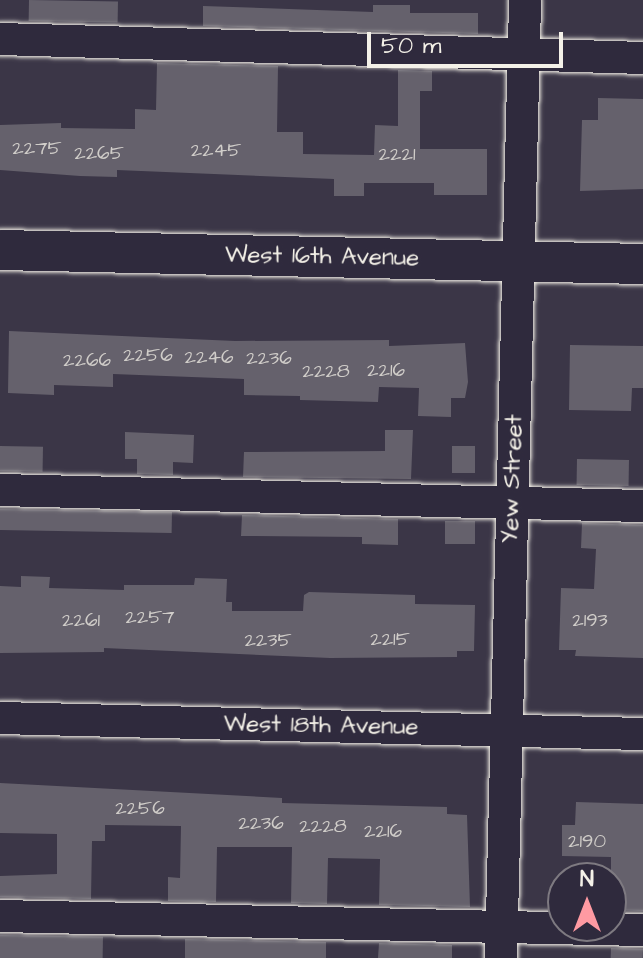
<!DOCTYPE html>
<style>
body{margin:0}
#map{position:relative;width:643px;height:958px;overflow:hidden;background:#3b3647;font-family:"Architects Daughter",sans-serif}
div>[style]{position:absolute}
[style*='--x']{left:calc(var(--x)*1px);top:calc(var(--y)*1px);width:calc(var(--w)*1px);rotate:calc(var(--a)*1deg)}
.building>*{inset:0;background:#65616c;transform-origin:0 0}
.roads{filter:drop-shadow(0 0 2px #f4f1e8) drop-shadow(0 0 2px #f4f1e8)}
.minor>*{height:32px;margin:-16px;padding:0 16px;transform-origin:16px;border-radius:16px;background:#2f2a3d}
.major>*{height:40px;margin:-20px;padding:0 20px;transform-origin:20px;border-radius:20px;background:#2f2a3d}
span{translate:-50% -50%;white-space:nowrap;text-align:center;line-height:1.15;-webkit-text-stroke:7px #2f2a3d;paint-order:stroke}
.number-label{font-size:20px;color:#d0cdc9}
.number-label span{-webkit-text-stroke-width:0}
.street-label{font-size:24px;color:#f4f1e8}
.north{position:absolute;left:547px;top:862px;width:80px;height:80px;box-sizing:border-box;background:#2f2a3d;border:2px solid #7e7a81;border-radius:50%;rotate:0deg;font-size:22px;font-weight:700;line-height:32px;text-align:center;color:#f4f1e8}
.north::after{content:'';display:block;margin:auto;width:28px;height:36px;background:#ff9aa2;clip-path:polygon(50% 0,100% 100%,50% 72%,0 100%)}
.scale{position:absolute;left:367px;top:32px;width:196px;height:36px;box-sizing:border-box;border:4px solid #f4f1e8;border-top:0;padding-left:10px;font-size:24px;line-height:28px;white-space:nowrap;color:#f4f1e8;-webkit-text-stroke:6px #2f2a3d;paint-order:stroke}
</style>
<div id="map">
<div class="building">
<div style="left:29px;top:0;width:89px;height:21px;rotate:1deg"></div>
<div style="clip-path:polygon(373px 5px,410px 5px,410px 13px,478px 13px,478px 34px,203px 26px,203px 6px,373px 12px)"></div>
<div style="clip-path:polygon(157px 63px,278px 66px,277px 132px,303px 132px,303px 154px,374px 155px,375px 125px,398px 126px,398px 70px,432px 71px,432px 91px,420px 91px,420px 149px,487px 149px,487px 195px,434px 195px,434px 183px,364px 183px,364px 196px,334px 196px,334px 179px,117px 170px,117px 177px,80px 176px,0 170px,0 125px,61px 123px,61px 128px,135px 129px,135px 109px,156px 110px)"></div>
<div style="clip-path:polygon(598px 98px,643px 99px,643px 189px,580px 191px,582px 120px,598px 120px)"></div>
<div style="clip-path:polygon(9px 331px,235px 341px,389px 340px,389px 346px,465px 343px,468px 382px,465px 398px,451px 398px,451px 417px,418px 416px,419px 388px,379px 387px,378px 402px,300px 400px,300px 396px,244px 395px,244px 379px,113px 374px,113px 387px,54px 385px,54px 395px,8px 393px)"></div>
<div style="clip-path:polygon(570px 345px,643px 346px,643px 388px,632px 388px,631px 411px,569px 410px)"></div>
<div style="clip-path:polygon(385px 430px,413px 430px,411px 479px,243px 477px,244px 452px,385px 451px)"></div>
<div style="clip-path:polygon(125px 432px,194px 435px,193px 463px,173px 462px,173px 475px,137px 474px,137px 459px,125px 459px)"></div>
<div style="left:0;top:446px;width:43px;height:25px;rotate:1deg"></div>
<div style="left:452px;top:446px;width:23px;height:27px"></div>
<div style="left:577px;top:459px;width:52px;height:26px;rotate:1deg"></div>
<div style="left:0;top:509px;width:172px;height:21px;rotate:1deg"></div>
<div style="clip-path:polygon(242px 515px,398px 519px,398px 545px,362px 544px,362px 537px,241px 536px)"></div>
<div style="left:445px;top:521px;width:30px;height:23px"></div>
<div style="clip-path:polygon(582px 523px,643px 525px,643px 658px,575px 656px,576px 650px,559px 650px,561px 588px,594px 589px,596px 549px,581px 548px)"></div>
<div style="clip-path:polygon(21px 576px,50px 577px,49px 588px,124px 590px,124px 585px,194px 585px,195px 578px,227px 579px,226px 602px,232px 602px,232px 611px,303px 611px,304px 595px,309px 592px,415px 595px,415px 604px,475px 605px,474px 651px,457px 651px,457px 657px,330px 658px,104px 648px,104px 652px,0 653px,0 586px,21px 587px)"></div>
<div style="clip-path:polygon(0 783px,282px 798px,282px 803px,447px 807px,447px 814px,467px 815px,470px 907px,379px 905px,380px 859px,328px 858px,327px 904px,291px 903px,292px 847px,217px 847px,216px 902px,168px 901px,168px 877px,180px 878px,181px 826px,105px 825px,105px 841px,92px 841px,91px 899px,0 897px,0 876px,57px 874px,57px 834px,0 833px)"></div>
<div style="clip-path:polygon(576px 802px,643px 804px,643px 911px,611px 910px,611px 857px,562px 856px,562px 825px,575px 825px)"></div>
<div style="left:0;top:935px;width:103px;height:23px;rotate:1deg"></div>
<div style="clip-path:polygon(185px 939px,326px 942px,326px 958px,185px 958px)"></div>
<div style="clip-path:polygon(379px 943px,452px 945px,452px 958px,378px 958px)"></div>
<div style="left:611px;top:948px;width:32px;height:10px;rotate:2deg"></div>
</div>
<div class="roads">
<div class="minor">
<div style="--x:0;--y:39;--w:643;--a:1.69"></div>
<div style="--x:0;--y:490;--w:643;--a:1.43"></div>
<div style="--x:0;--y:718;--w:643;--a:1.43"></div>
<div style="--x:0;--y:916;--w:643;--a:1.25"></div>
<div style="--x:501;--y:958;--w:958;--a:-88.56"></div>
</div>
<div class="major">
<div style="--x:0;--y:250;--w:643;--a:1.25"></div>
</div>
</div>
<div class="number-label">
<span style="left:37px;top:148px">2275</span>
<span style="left:216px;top:150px">2245</span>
<span style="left:99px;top:153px">2265</span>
<span style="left:397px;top:154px">2221</span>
<span style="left:148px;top:355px">2256</span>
<span style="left:209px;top:357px">2246</span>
<span style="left:269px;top:358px">2236</span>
<span style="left:87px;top:360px">2266</span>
<span style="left:386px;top:370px">2216</span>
<span style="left:326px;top:371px">2228</span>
<span style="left:150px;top:617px">2257</span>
<span style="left:81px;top:620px">2261</span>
<span style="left:590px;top:620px">2193</span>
<span style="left:390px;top:639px">2215</span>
<span style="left:268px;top:640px">2235</span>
<span style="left:140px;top:808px">2256</span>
<span style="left:261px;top:823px">2236</span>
<span style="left:323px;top:826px">2228</span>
<span style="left:383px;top:831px">2216</span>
<span style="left:587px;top:841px">2190</span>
</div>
<div class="street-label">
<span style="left:322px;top:257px;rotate:1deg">West 16th Avenue</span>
<span style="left:513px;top:479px;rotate:-88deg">Yew Street</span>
<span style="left:321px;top:726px;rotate:1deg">West 18th Avenue</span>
</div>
<div class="north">N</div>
<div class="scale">50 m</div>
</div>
